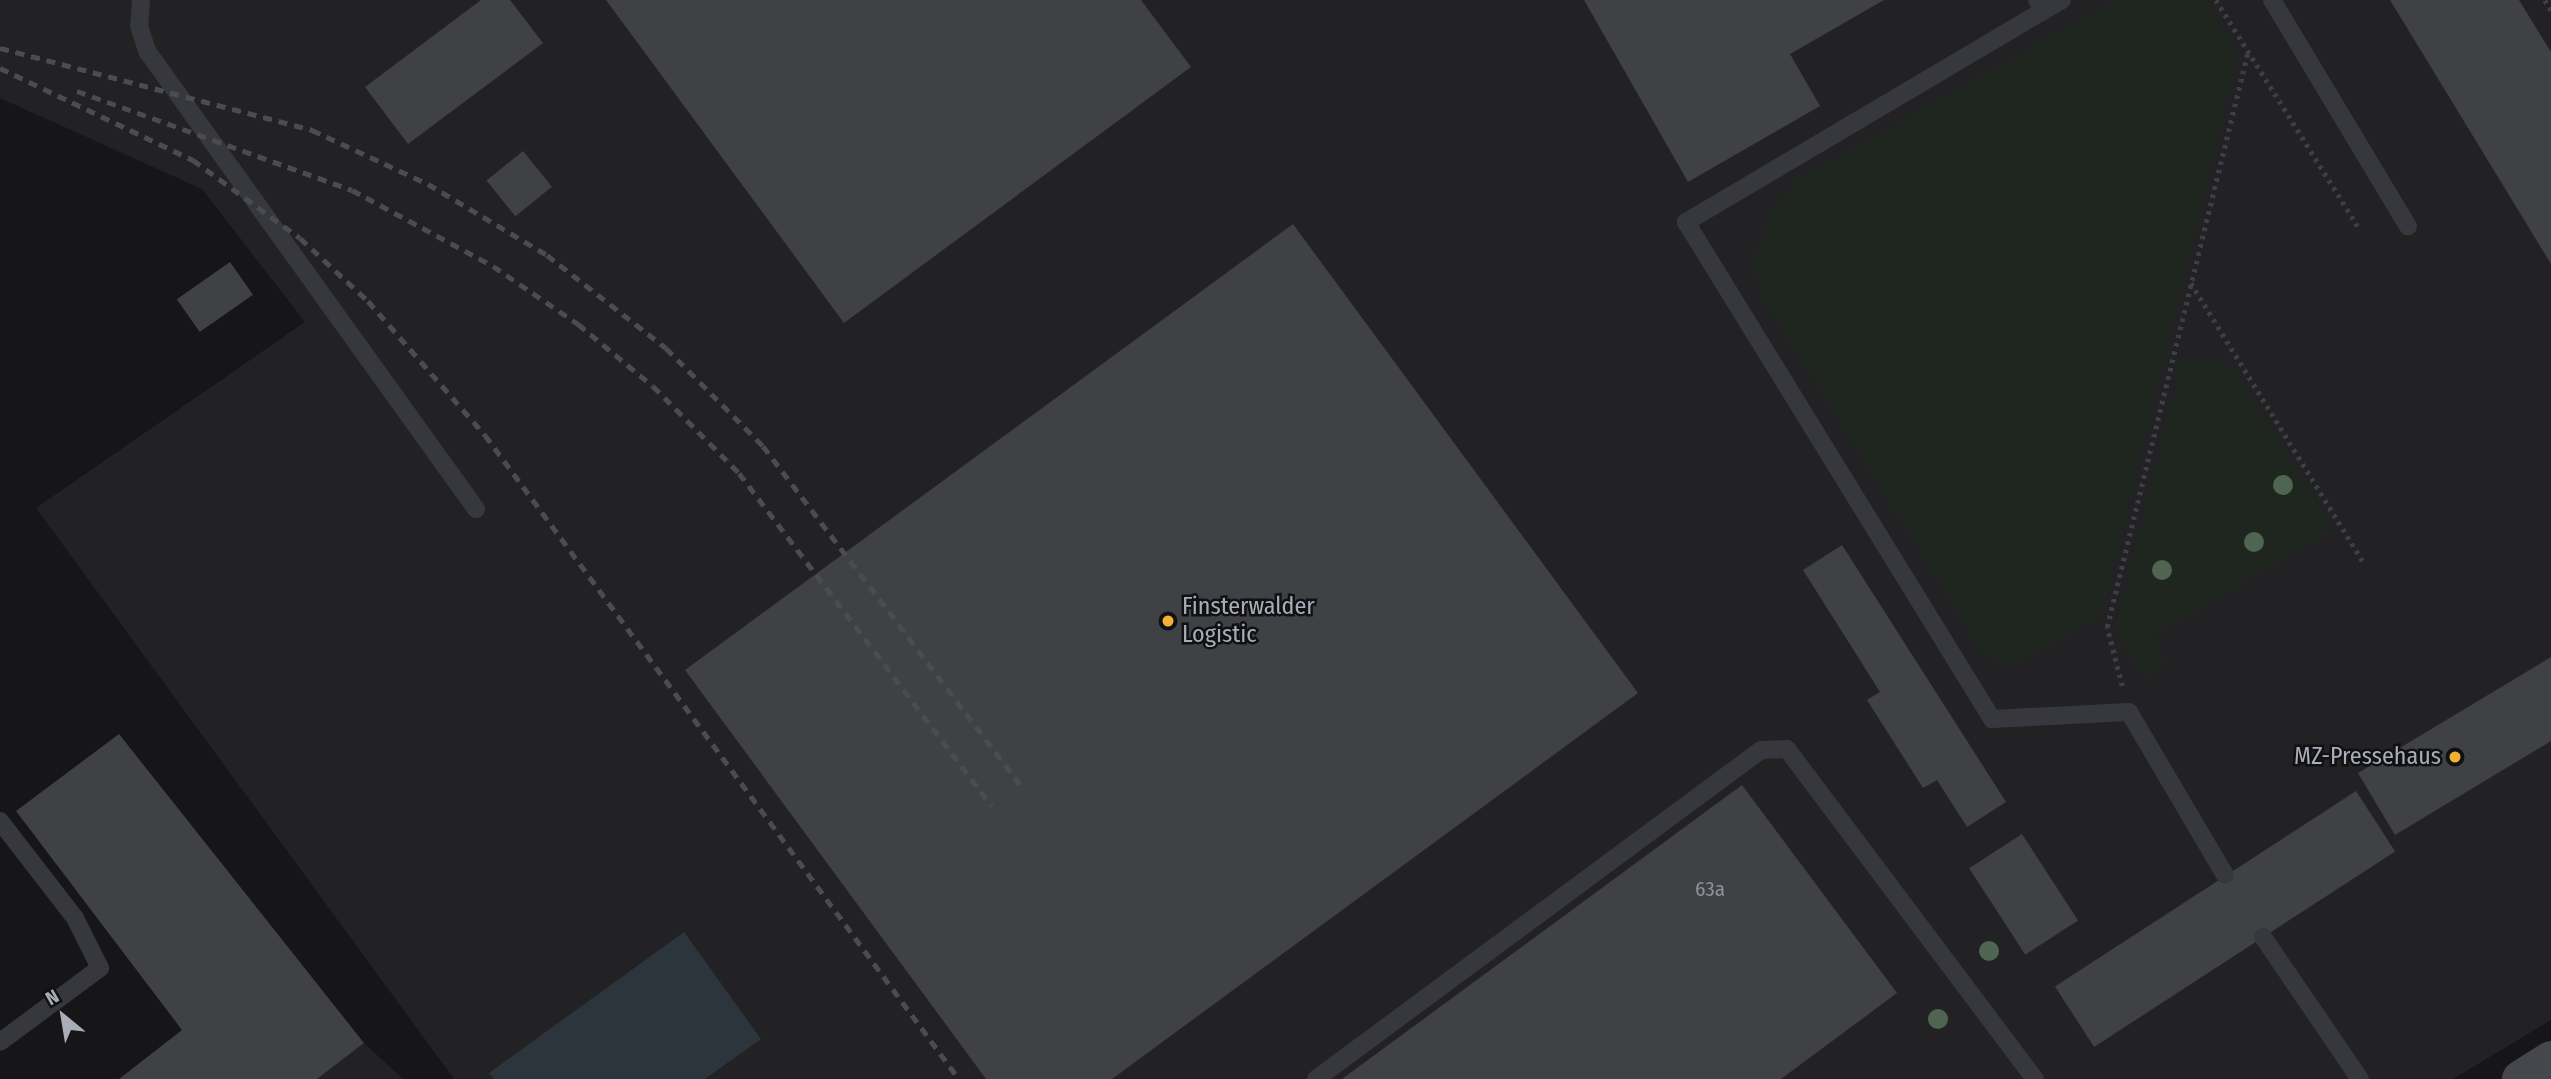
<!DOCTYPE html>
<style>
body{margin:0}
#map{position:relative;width:2551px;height:1079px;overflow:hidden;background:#161618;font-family:"Fira Sans Condensed",sans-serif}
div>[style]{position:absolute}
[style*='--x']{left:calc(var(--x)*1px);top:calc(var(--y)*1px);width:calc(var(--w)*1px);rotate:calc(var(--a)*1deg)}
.built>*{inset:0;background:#222225}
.green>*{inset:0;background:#1e261f}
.water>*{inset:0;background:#2c353c}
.building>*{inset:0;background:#404145;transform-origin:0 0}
.path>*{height:4.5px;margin-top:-2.25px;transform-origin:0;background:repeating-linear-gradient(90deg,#3d3f44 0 3.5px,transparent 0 8.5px)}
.lane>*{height:18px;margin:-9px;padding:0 9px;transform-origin:9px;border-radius:9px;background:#37383d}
.secondary>*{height:38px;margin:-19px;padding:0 19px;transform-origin:19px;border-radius:19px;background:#45474d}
.rail>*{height:5px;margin-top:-2.5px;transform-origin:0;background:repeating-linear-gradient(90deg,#4a4c52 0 9px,transparent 0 16px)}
.trees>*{width:20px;height:20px;margin:-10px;border-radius:50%;background:#506452}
.dots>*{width:19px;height:19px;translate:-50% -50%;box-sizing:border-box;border:4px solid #111113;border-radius:50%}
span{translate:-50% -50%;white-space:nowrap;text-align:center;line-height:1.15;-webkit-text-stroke:5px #111113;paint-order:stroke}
.number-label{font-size:21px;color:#8e929b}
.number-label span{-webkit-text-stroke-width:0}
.poi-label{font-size:24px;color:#a8adb8}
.left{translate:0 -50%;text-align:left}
.right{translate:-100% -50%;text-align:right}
.north{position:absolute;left:28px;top:981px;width:70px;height:70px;-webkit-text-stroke:5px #111113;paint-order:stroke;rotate:330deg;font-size:19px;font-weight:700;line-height:28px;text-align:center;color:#a8adb8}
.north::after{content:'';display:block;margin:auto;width:24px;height:32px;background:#a8adb8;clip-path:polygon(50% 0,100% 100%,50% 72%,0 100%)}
</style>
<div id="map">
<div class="built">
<div style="clip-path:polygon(0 0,2551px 0,2551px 1020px,2453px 1079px,454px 1079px,36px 508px,305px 322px,202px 189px,0 98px)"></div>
<div style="clip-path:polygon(364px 1043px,403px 1079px,317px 1079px)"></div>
</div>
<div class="green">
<div style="clip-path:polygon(2116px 0,2206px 0,2238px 54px,2102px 615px,2012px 667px,1984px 655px,1760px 293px,1754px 263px,1771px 209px,1797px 180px)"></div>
<div style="clip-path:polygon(2183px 357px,2233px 366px,2333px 529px,2152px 637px,2168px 663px,2144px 678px,2114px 629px)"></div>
</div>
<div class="water">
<div style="clip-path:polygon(684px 932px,761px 1039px,705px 1079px,494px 1079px,489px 1073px)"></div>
</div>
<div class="building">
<div style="clip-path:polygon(481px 0,510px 0,543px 43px,408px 144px,365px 87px)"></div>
<div style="clip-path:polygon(606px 0,1141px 0,1191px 67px,844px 323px)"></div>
<div style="clip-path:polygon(1584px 0,1884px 0,1790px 54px,1820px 106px,1688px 182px)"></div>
<div style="clip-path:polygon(2390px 0,2519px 0,2551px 52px,2551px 264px)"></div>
<div style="left:523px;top:151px;width:46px;height:47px;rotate:51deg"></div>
<div style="clip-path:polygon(1293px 224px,1638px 693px,1112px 1079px,986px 1079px,685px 670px)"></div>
<div style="left:230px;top:262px;width:40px;height:65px;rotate:55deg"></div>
<div style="clip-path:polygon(1842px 545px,2006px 802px,1967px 827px,1937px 780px,1923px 788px,1867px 700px,1880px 692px,1803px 570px)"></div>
<div style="clip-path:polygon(2551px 657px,2551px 741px,2395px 835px,2358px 773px)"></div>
<div style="clip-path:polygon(119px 734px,364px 1043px,317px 1079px,119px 1079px,182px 1030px,16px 811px)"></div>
<div style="clip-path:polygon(1742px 785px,1897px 993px,1781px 1079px,1342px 1079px)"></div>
<div style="left:2356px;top:791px;width:72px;height:359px;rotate:57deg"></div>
<div style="left:2022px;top:834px;width:103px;height:63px;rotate:57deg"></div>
</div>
<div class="path">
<div style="--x:2216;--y:0;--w:267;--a:57.9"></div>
<div style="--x:2545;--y:0;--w:12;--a:59"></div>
<div style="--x:2191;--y:283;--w:331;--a:58.3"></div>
<div style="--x:2122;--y:686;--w:61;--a:-104.3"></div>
<div style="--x:2107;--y:627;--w:593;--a:-76.24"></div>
</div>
<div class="lane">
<div style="--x:141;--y:0;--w:26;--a:94"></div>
<div style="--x:139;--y:26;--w:26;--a:72"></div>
<div style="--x:147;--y:51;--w:564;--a:54.31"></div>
<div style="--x:2037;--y:0;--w:13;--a:61"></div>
<div style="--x:2043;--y:11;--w:22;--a:-30"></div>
<div style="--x:2272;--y:0;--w:264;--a:59"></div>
<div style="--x:2043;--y:11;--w:415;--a:149.4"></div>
<div style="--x:1686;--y:222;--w:584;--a:58.38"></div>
<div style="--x:1992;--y:719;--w:137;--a:-2.9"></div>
<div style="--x:2129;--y:712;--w:189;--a:59.5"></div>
<div style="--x:0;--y:821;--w:123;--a:52.3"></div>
<div style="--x:75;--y:918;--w:56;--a:63.4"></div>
<div style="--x:100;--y:968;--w:124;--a:143.5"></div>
<div style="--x:2263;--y:937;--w:172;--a:55.7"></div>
<div style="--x:1316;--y:1079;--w:553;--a:-36.48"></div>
<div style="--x:1761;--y:750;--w:26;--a:-2"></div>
<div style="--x:1787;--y:749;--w:413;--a:53.1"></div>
</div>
<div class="secondary">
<div style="--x:2521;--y:1079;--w:36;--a:-32"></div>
</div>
<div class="rail">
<div style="--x:0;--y:48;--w:323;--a:14.7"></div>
<div style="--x:312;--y:130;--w:128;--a:25"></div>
<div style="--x:428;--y:184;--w:139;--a:30.8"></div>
<div style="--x:547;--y:255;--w:151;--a:38"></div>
<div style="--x:666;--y:348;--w:138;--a:45.3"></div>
<div style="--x:763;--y:446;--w:425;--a:52.8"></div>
<div style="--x:0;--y:68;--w:214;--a:25.5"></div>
<div style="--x:193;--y:160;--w:132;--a:36.1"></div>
<div style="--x:300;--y:238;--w:93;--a:42.8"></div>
<div style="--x:368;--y:301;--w:178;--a:48.9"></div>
<div style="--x:485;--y:435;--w:800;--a:53.65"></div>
<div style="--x:77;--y:91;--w:292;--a:19.8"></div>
<div style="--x:352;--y:190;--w:160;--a:28.3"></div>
<div style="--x:493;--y:266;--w:103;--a:34.3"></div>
<div style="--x:578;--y:324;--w:97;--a:39.6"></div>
<div style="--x:653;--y:386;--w:122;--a:45.3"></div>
<div style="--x:739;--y:473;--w:418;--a:52.8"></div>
</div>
<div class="trees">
<div style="left:2283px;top:485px"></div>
<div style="left:2254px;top:542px"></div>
<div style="left:2162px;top:570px"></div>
<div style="left:1989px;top:951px"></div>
<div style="left:1938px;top:1019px"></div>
</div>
<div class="dots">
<div style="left:1168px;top:621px;background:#f2b134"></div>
<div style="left:2455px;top:757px;background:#f2b134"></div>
</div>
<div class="number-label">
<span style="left:1710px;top:889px">63a</span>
</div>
<div class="poi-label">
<span class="left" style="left:1182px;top:621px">Finsterwalder<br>Logistic</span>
<span class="right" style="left:2441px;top:757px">MZ-Pressehaus</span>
</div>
<div class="north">N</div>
</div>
